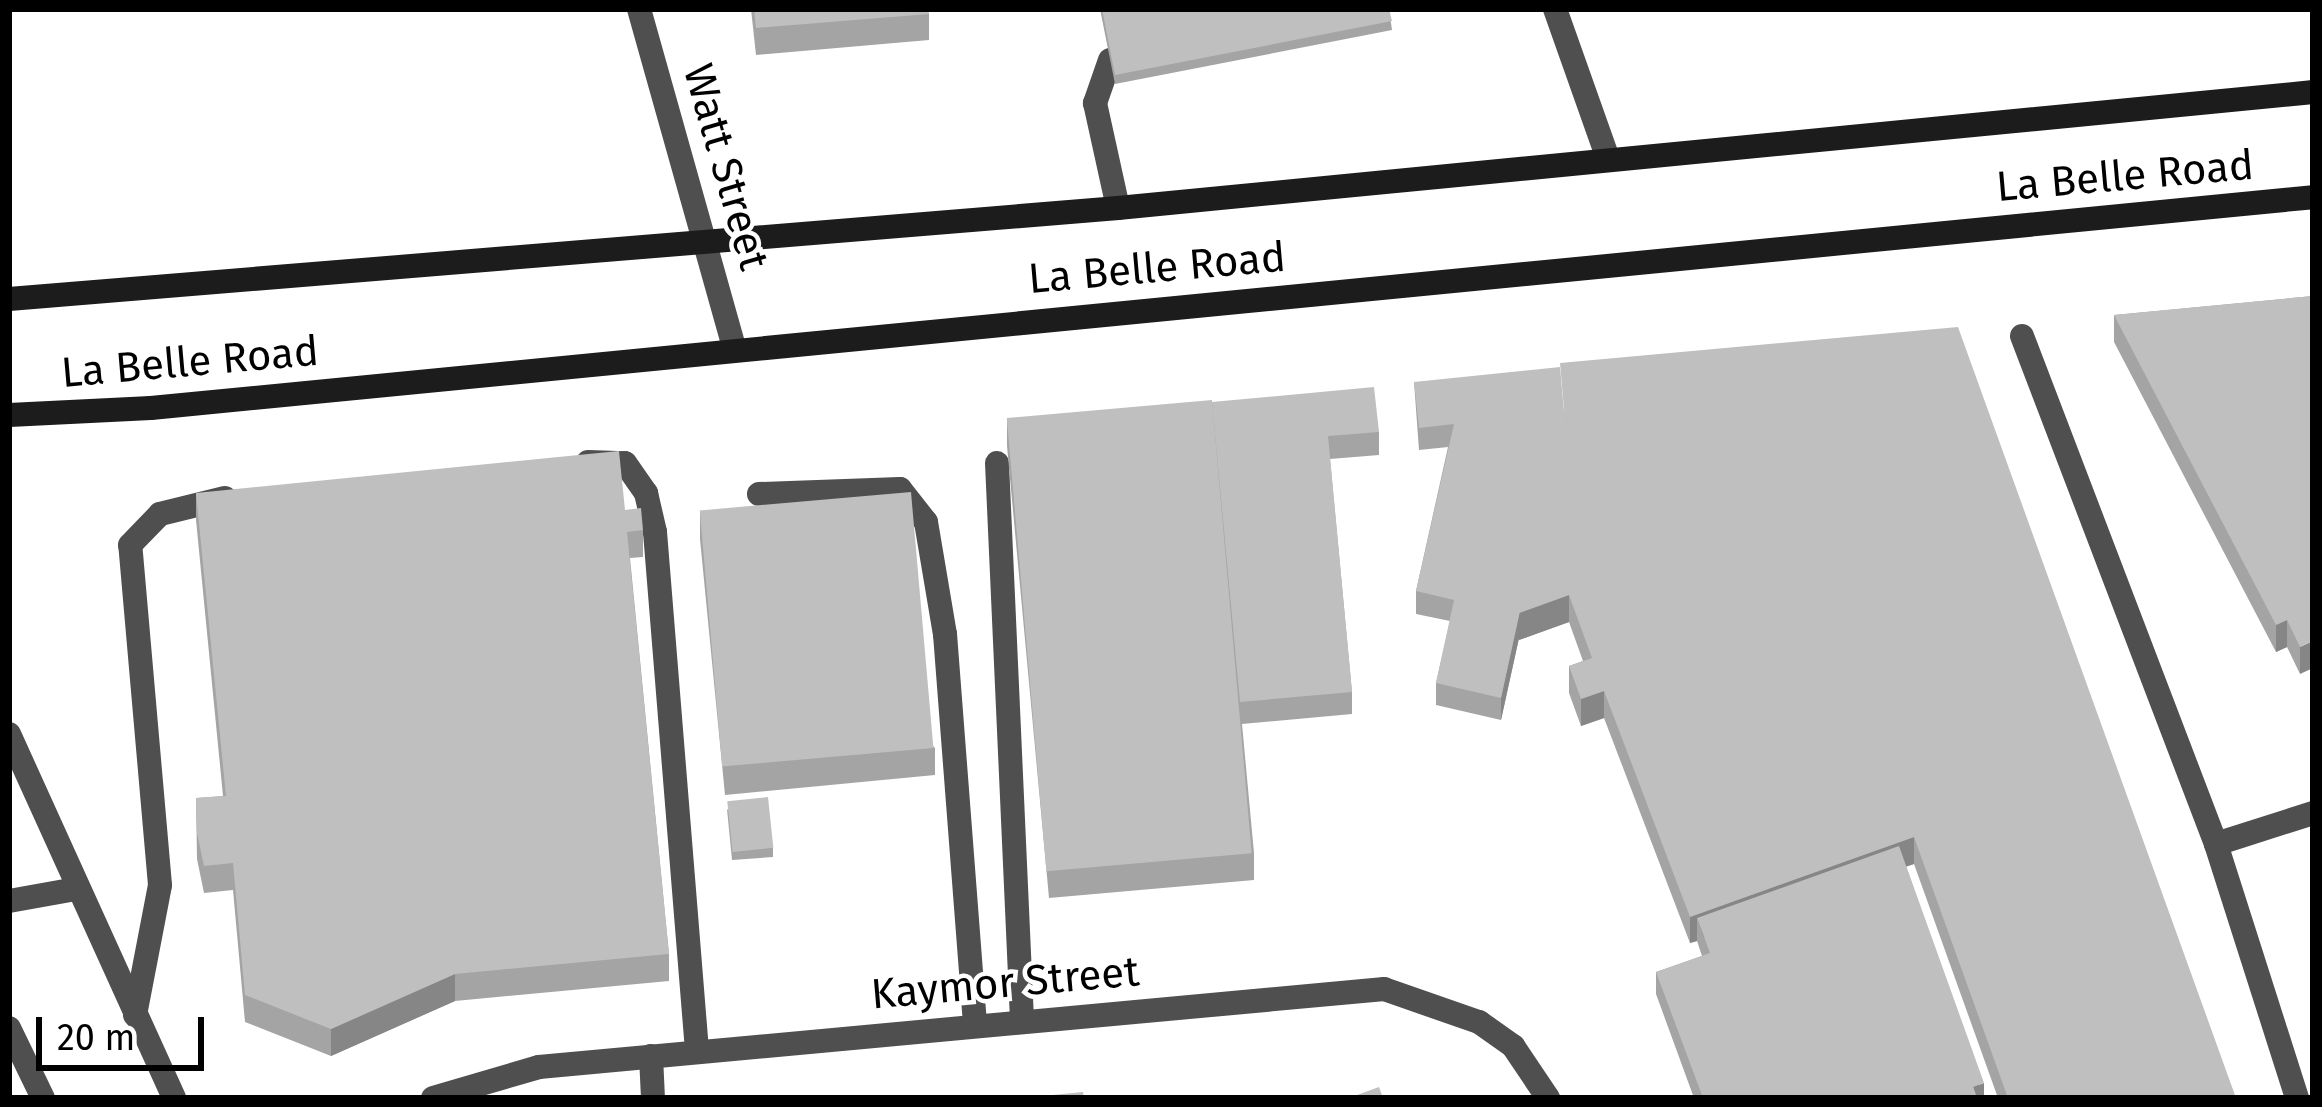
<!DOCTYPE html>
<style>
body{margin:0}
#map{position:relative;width:2322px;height:1107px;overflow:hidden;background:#fff;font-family:"Fira Sans",sans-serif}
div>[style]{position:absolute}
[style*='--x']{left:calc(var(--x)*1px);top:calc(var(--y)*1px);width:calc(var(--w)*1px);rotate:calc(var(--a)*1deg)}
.service>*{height:24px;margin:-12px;padding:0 12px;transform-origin:12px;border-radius:12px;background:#4f4f4f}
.minor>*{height:24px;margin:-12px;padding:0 12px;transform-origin:12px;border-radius:12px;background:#4f4f4f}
.secondary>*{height:24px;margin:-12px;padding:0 12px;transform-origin:12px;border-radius:12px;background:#1c1c1c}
.wall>*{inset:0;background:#a4a4a4}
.shaded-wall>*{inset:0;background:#868686}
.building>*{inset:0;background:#bfbfbf;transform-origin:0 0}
span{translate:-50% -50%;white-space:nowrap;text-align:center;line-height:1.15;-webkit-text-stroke:9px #fff;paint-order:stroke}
.street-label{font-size:42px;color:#000}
.frame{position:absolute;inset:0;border:12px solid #000;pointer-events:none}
.scale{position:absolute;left:36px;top:1017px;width:168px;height:54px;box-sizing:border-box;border:6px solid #000;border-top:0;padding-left:15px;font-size:36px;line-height:42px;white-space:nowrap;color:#000;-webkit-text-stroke:9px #fff;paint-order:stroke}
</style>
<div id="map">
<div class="service">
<div style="--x:639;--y:9;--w:351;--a:74.3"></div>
<div style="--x:1555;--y:9;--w:159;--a:70.5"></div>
<div style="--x:1110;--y:60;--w:46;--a:109.2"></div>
<div style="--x:1095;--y:103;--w:107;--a:77.6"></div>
<div style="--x:2022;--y:336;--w:544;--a:69.1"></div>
<div style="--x:2216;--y:844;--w:267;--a:72.3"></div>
<div style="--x:588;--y:462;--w:37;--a:2"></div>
<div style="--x:625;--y:463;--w:37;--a:55"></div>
<div style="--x:646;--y:493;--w:40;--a:77"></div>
<div style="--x:655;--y:532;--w:521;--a:85.37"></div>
<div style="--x:997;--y:463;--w:559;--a:87.43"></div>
<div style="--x:759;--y:494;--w:141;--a:-2"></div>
<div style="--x:900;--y:489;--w:42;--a:51.8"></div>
<div style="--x:926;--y:522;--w:114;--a:80.4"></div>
<div style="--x:945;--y:634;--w:392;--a:85.6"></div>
<div style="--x:2216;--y:844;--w:102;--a:-17.7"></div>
<div style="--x:9;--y:901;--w:68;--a:-10.2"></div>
<div style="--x:135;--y:1015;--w:132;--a:-79.1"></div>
<div style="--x:160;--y:885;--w:341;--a:-95"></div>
<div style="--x:130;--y:545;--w:43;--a:-45.9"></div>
<div style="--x:160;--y:514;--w:67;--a:-13.8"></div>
<div style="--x:9;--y:1028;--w:78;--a:64.1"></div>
<div style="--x:651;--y:1056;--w:42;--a:87.3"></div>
</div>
<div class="minor">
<div style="--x:9;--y:734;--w:400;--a:65.6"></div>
<div style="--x:433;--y:1098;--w:110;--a:-16.3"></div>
<div style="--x:539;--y:1067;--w:849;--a:-5.27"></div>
<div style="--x:1384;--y:989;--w:101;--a:19.2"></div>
<div style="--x:1479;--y:1022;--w:42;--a:35.2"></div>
<div style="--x:1513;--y:1046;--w:63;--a:56.1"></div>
</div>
<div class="secondary">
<div style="--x:9;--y:299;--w:1113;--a:-4.69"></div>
<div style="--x:1118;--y:208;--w:1201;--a:-5.54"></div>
<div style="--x:9;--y:415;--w:142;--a:-2.8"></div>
<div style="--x:151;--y:408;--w:2172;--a:-5.57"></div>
</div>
<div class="wall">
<div style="clip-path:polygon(751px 9px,929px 9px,929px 40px,756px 55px)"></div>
<div style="clip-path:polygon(1100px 9px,1389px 9px,1392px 30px,1115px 84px)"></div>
<div style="clip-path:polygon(2313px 296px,2300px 674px,2287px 647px,2276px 652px,2114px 342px,2114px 315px)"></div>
<div style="clip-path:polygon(1414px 382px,2236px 1098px,1998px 1098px,1914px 864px,1906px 866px,1984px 1098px,1694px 1098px,1656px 994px,1656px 972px,1702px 956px,1697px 941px,1690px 943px,1604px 718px,1581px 726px,1569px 693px,1569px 666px,1583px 661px,1569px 622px,1519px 640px,1519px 638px,1501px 720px,1436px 705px,1436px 683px,1450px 621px,1416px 614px,1416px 591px,1448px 447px,1419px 450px)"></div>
<div style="clip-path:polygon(1212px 402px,1379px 432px,1379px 455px,1330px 459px,1352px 692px,1352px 714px,1242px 724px,1254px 853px,1254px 880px,1049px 898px,1007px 446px,1007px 419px)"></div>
<div style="clip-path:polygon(196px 493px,643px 530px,643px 557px,630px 558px,669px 954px,669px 981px,455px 1001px,331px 1056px,245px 1022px,233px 890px,204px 893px,197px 859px,196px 798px,223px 796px,196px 520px)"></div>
<div style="clip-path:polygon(700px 512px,935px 748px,935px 775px,725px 795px,700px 539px)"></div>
<div style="clip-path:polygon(727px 809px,773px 848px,773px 857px,732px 860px)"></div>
</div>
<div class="shaded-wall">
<div style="clip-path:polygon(1569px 595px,1569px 622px,1519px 640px,1519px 638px,1501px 720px,1501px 698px,1519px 613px)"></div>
<div style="clip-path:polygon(2287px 620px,2287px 647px,2276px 652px,2276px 625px)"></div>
<div style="clip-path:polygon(2313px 641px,2313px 668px,2300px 674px,2300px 647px)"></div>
<div style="clip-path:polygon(1604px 691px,1604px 718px,1581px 726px,1581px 699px)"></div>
<div style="clip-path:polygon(1914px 837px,1914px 864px,1704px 938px,1697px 918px,1697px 941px,1690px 943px,1690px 917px)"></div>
<div style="clip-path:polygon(455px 974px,455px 1001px,331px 1056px,331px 1029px)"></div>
<div style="clip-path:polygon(1984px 1083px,1984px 1098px,1944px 1098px)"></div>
</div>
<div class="building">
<div style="clip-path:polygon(754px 9px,929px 9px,929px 14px,756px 28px)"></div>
<div style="clip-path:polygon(1102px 9px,1389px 9px,1392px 21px,1115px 75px)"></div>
<div style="clip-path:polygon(2313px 296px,2313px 641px,2300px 647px,2287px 620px,2276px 625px,2114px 315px)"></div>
<div style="clip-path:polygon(1958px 327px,2236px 1098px,2008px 1098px,1914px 837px,1690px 917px,1604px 691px,1581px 699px,1569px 666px,1592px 658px,1569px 595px,1519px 613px,1564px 409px,1560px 363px)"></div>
<div style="clip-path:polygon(1560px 367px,1564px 411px,1501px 698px,1436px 683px,1454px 600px,1416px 591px,1454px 424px,1419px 428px,1414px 382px)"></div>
<div style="clip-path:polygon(1374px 387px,1379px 432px,1328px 436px,1352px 692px,1240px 702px,1212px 402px)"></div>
<div style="left:1212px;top:400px;width:455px;height:206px;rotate:85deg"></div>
<div style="clip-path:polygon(619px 451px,625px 510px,641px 508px,643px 530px,627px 532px,669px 954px,455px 974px,331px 1029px,245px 995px,233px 863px,204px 866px,197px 833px,196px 798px,226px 796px,196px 493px)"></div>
<div style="left:911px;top:492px;width:257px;height:212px;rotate:85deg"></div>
<div style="left:768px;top:797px;width:51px;height:41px;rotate:84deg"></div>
<div style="clip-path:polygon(1899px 846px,1984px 1083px,1940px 1098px,1703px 1098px,1656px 972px,1710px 953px,1697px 918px)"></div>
<div style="clip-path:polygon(1973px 1086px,1977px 1098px,1940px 1098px)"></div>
<div style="clip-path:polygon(1379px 1087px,1383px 1098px,1349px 1098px)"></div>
<div style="clip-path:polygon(1083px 1092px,1084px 1098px,1032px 1098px,1032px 1097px)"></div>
</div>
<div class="street-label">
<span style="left:726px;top:167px;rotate:74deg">Watt Street</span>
<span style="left:2125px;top:176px;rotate:-5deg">La Belle Road</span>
<span style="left:1157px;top:268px;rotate:-5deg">La Belle Road</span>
<span style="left:190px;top:362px;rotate:-5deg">La Belle Road</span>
<span style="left:1005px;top:983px;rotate:-5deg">Kaymor Street</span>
</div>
<div class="frame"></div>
<div class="scale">20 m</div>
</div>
